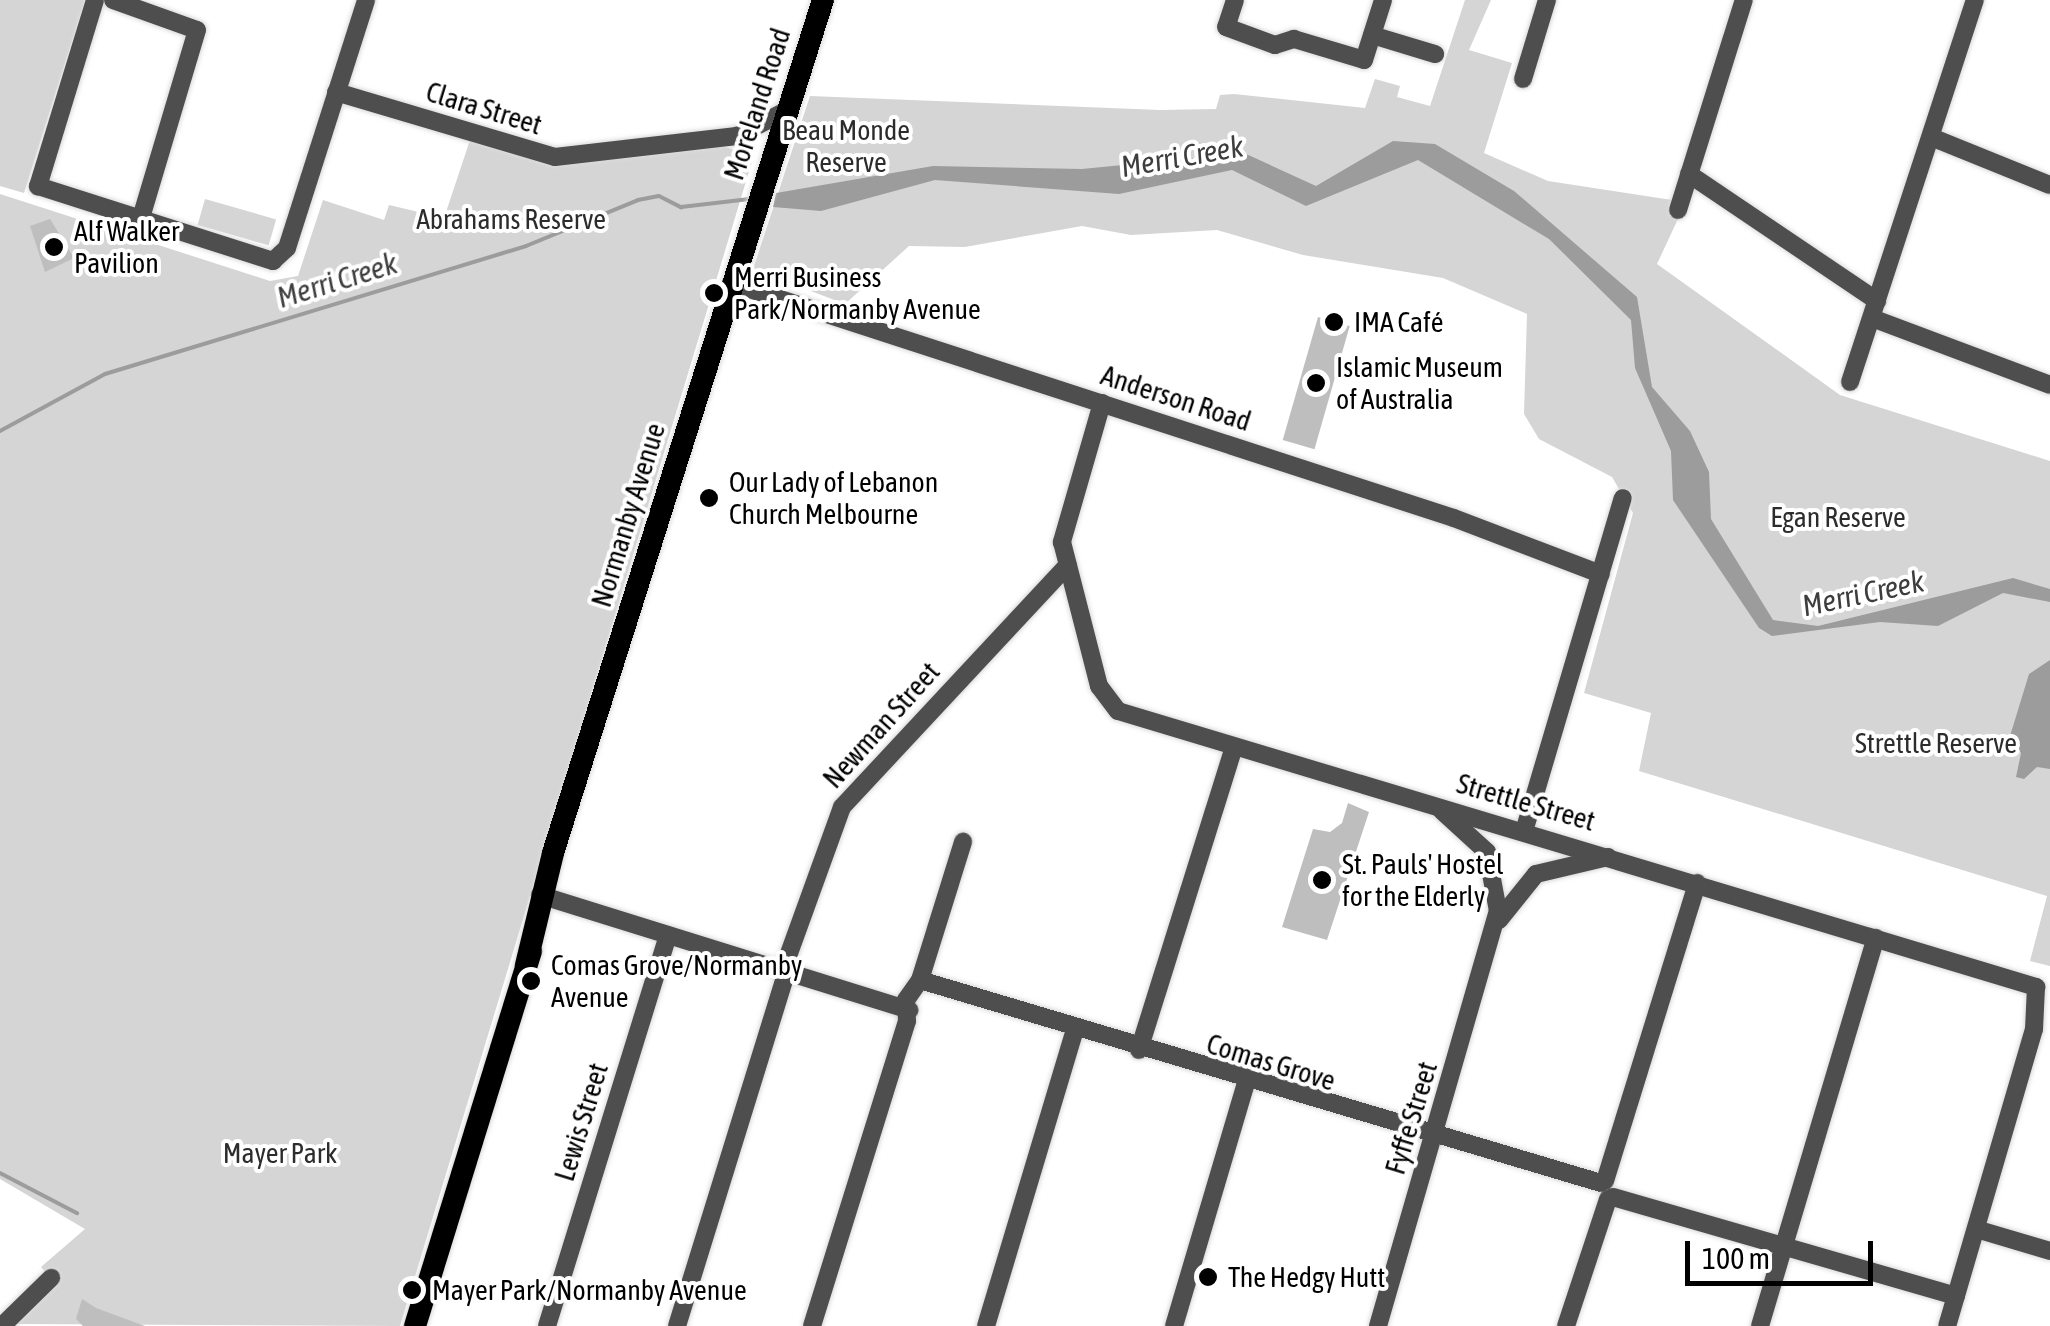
<!DOCTYPE html>
<meta charset="utf-8">
<style>
body{margin:0}
#map{position:relative;width:2050px;height:1326px;overflow:hidden;background:#fff;font-family:"Asap Condensed",sans-serif}
div>[style]{position:absolute}
[style*='--x']{left:calc(var(--x)*1px);top:calc(var(--y)*1px);width:calc(var(--w)*1px);rotate:calc(var(--a)*1deg)}
.green>*{inset:0;background:#d5d5d5;transform-origin:0 0}
.water>*{inset:0;background:#9c9c9c}
.stream>*{height:4px;margin:-2px;padding:0 2px;transform-origin:2px;border-radius:2px;background:#9c9c9c}
.building>*{inset:0;background:#bebebe;transform-origin:0 0}
.roads{filter:drop-shadow(0 0 2px #dbdbdb) drop-shadow(0 0 2px #dbdbdb)}
.minor>*{height:18px;margin:-9px;padding:0 9px;transform-origin:9px;border-radius:9px;background:#4e4e4e}
.major>*{height:22px;margin:-11px;padding:0 11px;transform-origin:11px;border-radius:11px;background:#000}
.dots>*{width:28px;height:28px;translate:-50% -50%;box-sizing:border-box;border:5px solid #fff;border-radius:50%}
span{translate:-50% -50%;white-space:nowrap;text-align:center;line-height:1.15;-webkit-text-stroke:8px #fff;paint-order:stroke}
.street-label{font-size:28px;color:#000}
.park-label{font-size:28px;color:#2c2c2c}
.poi-label{font-size:28px;color:#000}
.left{translate:0 -50%;text-align:left}
.water-label{font-size:30px;color:#3d3d3d;font-style:italic}
.scale{position:absolute;left:1685px;top:1241px;width:188px;height:45px;box-sizing:border-box;border:5px solid #000;border-top:0;padding-left:12px;font-size:30px;line-height:35px;white-space:nowrap;color:#000;-webkit-text-stroke:8px #fff;paint-order:stroke}
</style>
<div id="map">
<div class="green">
<div style="clip-path:polygon(0 0,85px 0,24px 193px,0 186px)"></div>
<div style="clip-path:polygon(1465px 0,1491px 0,1469px 50px,1512px 63px,1484px 153px,1548px 181px,1672px 200px,1678px 219px,1657px 264px,1840px 395px,2050px 461px,2050px 966px,2030px 961px,2047px 896px,1639px 771px,1651px 713px,1584px 693px,1633px 513px,1612px 477px,1539px 439px,1524px 414px,1527px 314px,1443px 278px,1303px 255px,1217px 230px,1131px 235px,1082px 226px,965px 247px,909px 246px,845px 304px,753px 269px,810px 96px,1160px 110px,1216px 109px,1220px 95px,1234px 94px,1365px 108px,1375px 79px,1400px 86px,1397px 97px,1430px 106px)"></div>
<div style="clip-path:polygon(470px 140px,540px 161px,718px 145px,754px 155px,400px 1326px,15px 1324px,55px 1282px,41px 1267px,85px 1229px,0 1179px,0 194px,270px 281px,298px 276px,323px 200px,384px 220px,389px 205px,444px 218px)"></div>
<div style="left:205px;top:199px;width:74px;height:27px;rotate:16deg"></div>
</div>
<div class="water">
<div style="clip-path:polygon(1393px 141px,1435px 144px,1514px 191px,1637px 297px,1652px 387px,1690px 431px,1709px 472px,1711px 519px,1773px 620px,1818px 626px,2013px 578px,2050px 589px,2050px 602px,2003px 593px,1938px 626px,1880px 622px,1772px 636px,1759px 628px,1673px 500px,1671px 451px,1635px 368px,1631px 320px,1549px 239px,1418px 160px,1306px 206px,1232px 170px,1119px 194px,935px 180px,821px 211px,773px 207px,776px 193px,933px 166px,1082px 169px,1244px 153px,1316px 186px)"></div>
<div style="clip-path:polygon(2050px 660px,2050px 769px,2037px 767px,2024px 779px,2016px 777px,2021px 753px,2010px 736px,2029px 674px)"></div>
</div>
<div class="stream">
<div style="--x:0;--y:431;--w:119;--a:-28.5"></div>
<div style="--x:105;--y:374;--w:440;--a:-16.9"></div>
<div style="--x:526;--y:246;--w:121;--a:-22.3"></div>
<div style="--x:638;--y:200;--w:21;--a:-11"></div>
<div style="--x:659;--y:196;--w:25;--a:27"></div>
<div style="--x:681;--y:207;--w:69;--a:-6.6"></div>
<div style="--x:0;--y:1173;--w:87;--a:27.5"></div>
</div>
<div class="building">
<div style="clip-path:polygon(50px 219px,74px 258px,45px 272px,30px 226px)"></div>
<div style="left:1318px;top:317px;width:33px;height:128px;rotate:16deg"></div>
<div style="clip-path:polygon(1348px 803px,1369px 812px,1327px 940px,1282px 927px,1313px 829px,1330px 832px,1342px 823px)"></div>
<div style="clip-path:polygon(82px 1299px,96px 1308px,145px 1326px,83px 1326px,76px 1319px)"></div>
</div>
<div class="roads">
<div class="minor">
<div style="--x:95;--y:0;--w:195;--a:107"></div>
<div style="--x:38;--y:186;--w:247;--a:17.7"></div>
<div style="--x:273;--y:261;--w:19;--a:-43"></div>
<div style="--x:287;--y:248;--w:260;--a:-72.3"></div>
<div style="--x:113;--y:0;--w:89;--a:19.7"></div>
<div style="--x:197;--y:30;--w:199;--a:106.6"></div>
<div style="--x:1235;--y:0;--w:28;--a:108"></div>
<div style="--x:1226;--y:27;--w:52;--a:20.2"></div>
<div style="--x:1275;--y:45;--w:20;--a:-18"></div>
<div style="--x:1294;--y:39;--w:73;--a:16.7"></div>
<div style="--x:1364;--y:60;--w:63;--a:-72.4"></div>
<div style="--x:1372;--y:35;--w:66;--a:16.8"></div>
<div style="--x:1523;--y:79;--w:83;--a:-73.1"></div>
<div style="--x:336;--y:92;--w:228;--a:16.5"></div>
<div style="--x:555;--y:157;--w:183;--a:-6.6"></div>
<div style="--x:737;--y:136;--w:53;--a:-27.1"></div>
<div style="--x:1931;--y:137;--w:128;--a:22"></div>
<div style="--x:1689;--y:174;--w:227;--a:34"></div>
<div style="--x:1678;--y:210;--w:220;--a:-72.6"></div>
<div style="--x:731;--y:283;--w:760;--a:18.01"></div>
<div style="--x:1454;--y:518;--w:157;--a:20.9"></div>
<div style="--x:1872;--y:318;--w:190;--a:20.6"></div>
<div style="--x:1850;--y:382;--w:402;--a:-71.9"></div>
<div style="--x:1102;--y:403;--w:145;--a:106.1"></div>
<div style="--x:1062;--y:542;--w:149;--a:75.6"></div>
<div style="--x:1099;--y:686;--w:31;--a:53"></div>
<div style="--x:1118;--y:711;--w:959;--a:16.73"></div>
<div style="--x:2036;--y:987;--w:42;--a:92.7"></div>
<div style="--x:2034;--y:1029;--w:309;--a:106.3"></div>
<div style="--x:1525;--y:828;--w:344;--a:-73.5"></div>
<div style="--x:540;--y:895;--w:387;--a:17.3"></div>
<div style="--x:1499;--y:920;--w:59;--a:-51.2"></div>
<div style="--x:1536;--y:874;--w:74;--a:-13.3"></div>
<div style="--x:783;--y:970;--w:173;--a:-70.1"></div>
<div style="--x:842;--y:807;--w:331;--a:-47"></div>
<div style="--x:920;--y:980;--w:711;--a:16.6"></div>
<div style="--x:1139;--y:1050;--w:318;--a:-72.6"></div>
<div style="--x:1605;--y:1181;--w:312;--a:-72.8"></div>
<div style="--x:1613;--y:1197;--w:357;--a:16.1"></div>
<div style="--x:1976;--y:1229;--w:77;--a:16.6"></div>
<div style="--x:2;--y:1326;--w:69;--a:-44.4"></div>
<div style="--x:547;--y:1326;--w:409;--a:-72.8"></div>
<div style="--x:677;--y:1326;--w:372;--a:-72.8"></div>
<div style="--x:812;--y:1326;--w:319;--a:-72.7"></div>
<div style="--x:907;--y:1021;--w:21;--a:-93"></div>
<div style="--x:906;--y:1000;--w:24;--a:-55"></div>
<div style="--x:920;--y:980;--w:145;--a:-72.7"></div>
<div style="--x:986;--y:1326;--w:309;--a:-73.3"></div>
<div style="--x:1174;--y:1326;--w:253;--a:-73.5"></div>
<div style="--x:1378;--y:1326;--w:432;--a:-73.9"></div>
<div style="--x:1498;--y:911;--w:60;--a:-100.6"></div>
<div style="--x:1487;--y:852;--w:61;--a:-137.7"></div>
<div style="--x:1566;--y:1326;--w:134;--a:-71.7"></div>
<div style="--x:1760;--y:1326;--w:405;--a:-73.4"></div>
</div>
<div class="major">
<div style="--x:526;--y:965;--w:115;--a:-76.4"></div>
<div style="--x:553;--y:853;--w:895;--a:-72.44"></div>
<div style="--x:415;--y:1326;--w:392;--a:-72.8"></div>
</div>
</div>
<div class="dots">
<div style="left:54px;top:247px;background:#000"></div>
<div style="left:714px;top:293px;background:#000"></div>
<div style="left:1334px;top:322px;background:#000"></div>
<div style="left:1316px;top:383px;background:#000"></div>
<div style="left:709px;top:498px;background:#000"></div>
<div style="left:1322px;top:880px;background:#000"></div>
<div style="left:531px;top:981px;background:#000"></div>
<div style="left:1208px;top:1277px;background:#000"></div>
<div style="left:412px;top:1290px;background:#000"></div>
</div>
<div class="street-label">
<span style="left:757px;top:104px;rotate:-72deg">Moreland Road</span>
<span style="left:484px;top:108px;rotate:17deg">Clara Street</span>
<span style="left:1176px;top:398px;rotate:18deg">Anderson Road</span>
<span style="left:628px;top:515px;rotate:-73deg">Normanby Avenue</span>
<span style="left:881px;top:725px;rotate:-48deg">Newman Street</span>
<span style="left:1526px;top:802px;rotate:16deg">Strettle Street</span>
<span style="left:1271px;top:1062px;rotate:17deg">Comas Grove</span>
<span style="left:1411px;top:1118px;rotate:-73deg">Fyffe Street</span>
<span style="left:581px;top:1122px;rotate:-73deg">Lewis Street</span>
</div>
<div class="park-label">
<span style="left:846px;top:146px">Beau Monde<br>Reserve</span>
<span style="left:511px;top:219px">Abrahams Reserve</span>
<span style="left:1838px;top:517px">Egan Reserve</span>
<span style="left:1936px;top:743px">Strettle Reserve</span>
<span style="left:280px;top:1153px">Mayer Park</span>
</div>
<div class="poi-label">
<span class="left" style="left:74px;top:247px">Alf Walker<br>Pavilion</span>
<span class="left" style="left:734px;top:293px">Merri Business<br>Park/Normanby Avenue</span>
<span class="left" style="left:1354px;top:322px">IMA Café</span>
<span class="left" style="left:1336px;top:383px">Islamic Museum<br>of Australia</span>
<span class="left" style="left:729px;top:498px">Our Lady of Lebanon<br>Church Melbourne</span>
<span class="left" style="left:1342px;top:880px">St. Pauls' Hostel<br>for the Elderly</span>
<span class="left" style="left:551px;top:981px">Comas Grove/Normanby<br>Avenue</span>
<span class="left" style="left:1228px;top:1277px">The Hedgy Hutt</span>
<span class="left" style="left:432px;top:1290px">Mayer Park/Normanby Avenue</span>
</div>
<div class="water-label">
<span style="left:1182px;top:156px;rotate:-10deg">Merri Creek</span>
<span style="left:337px;top:280px;rotate:-17deg">Merri Creek</span>
<span style="left:1863px;top:593px;rotate:-12deg">Merri Creek</span>
</div>
<div class="scale">100 m</div>
</div>
